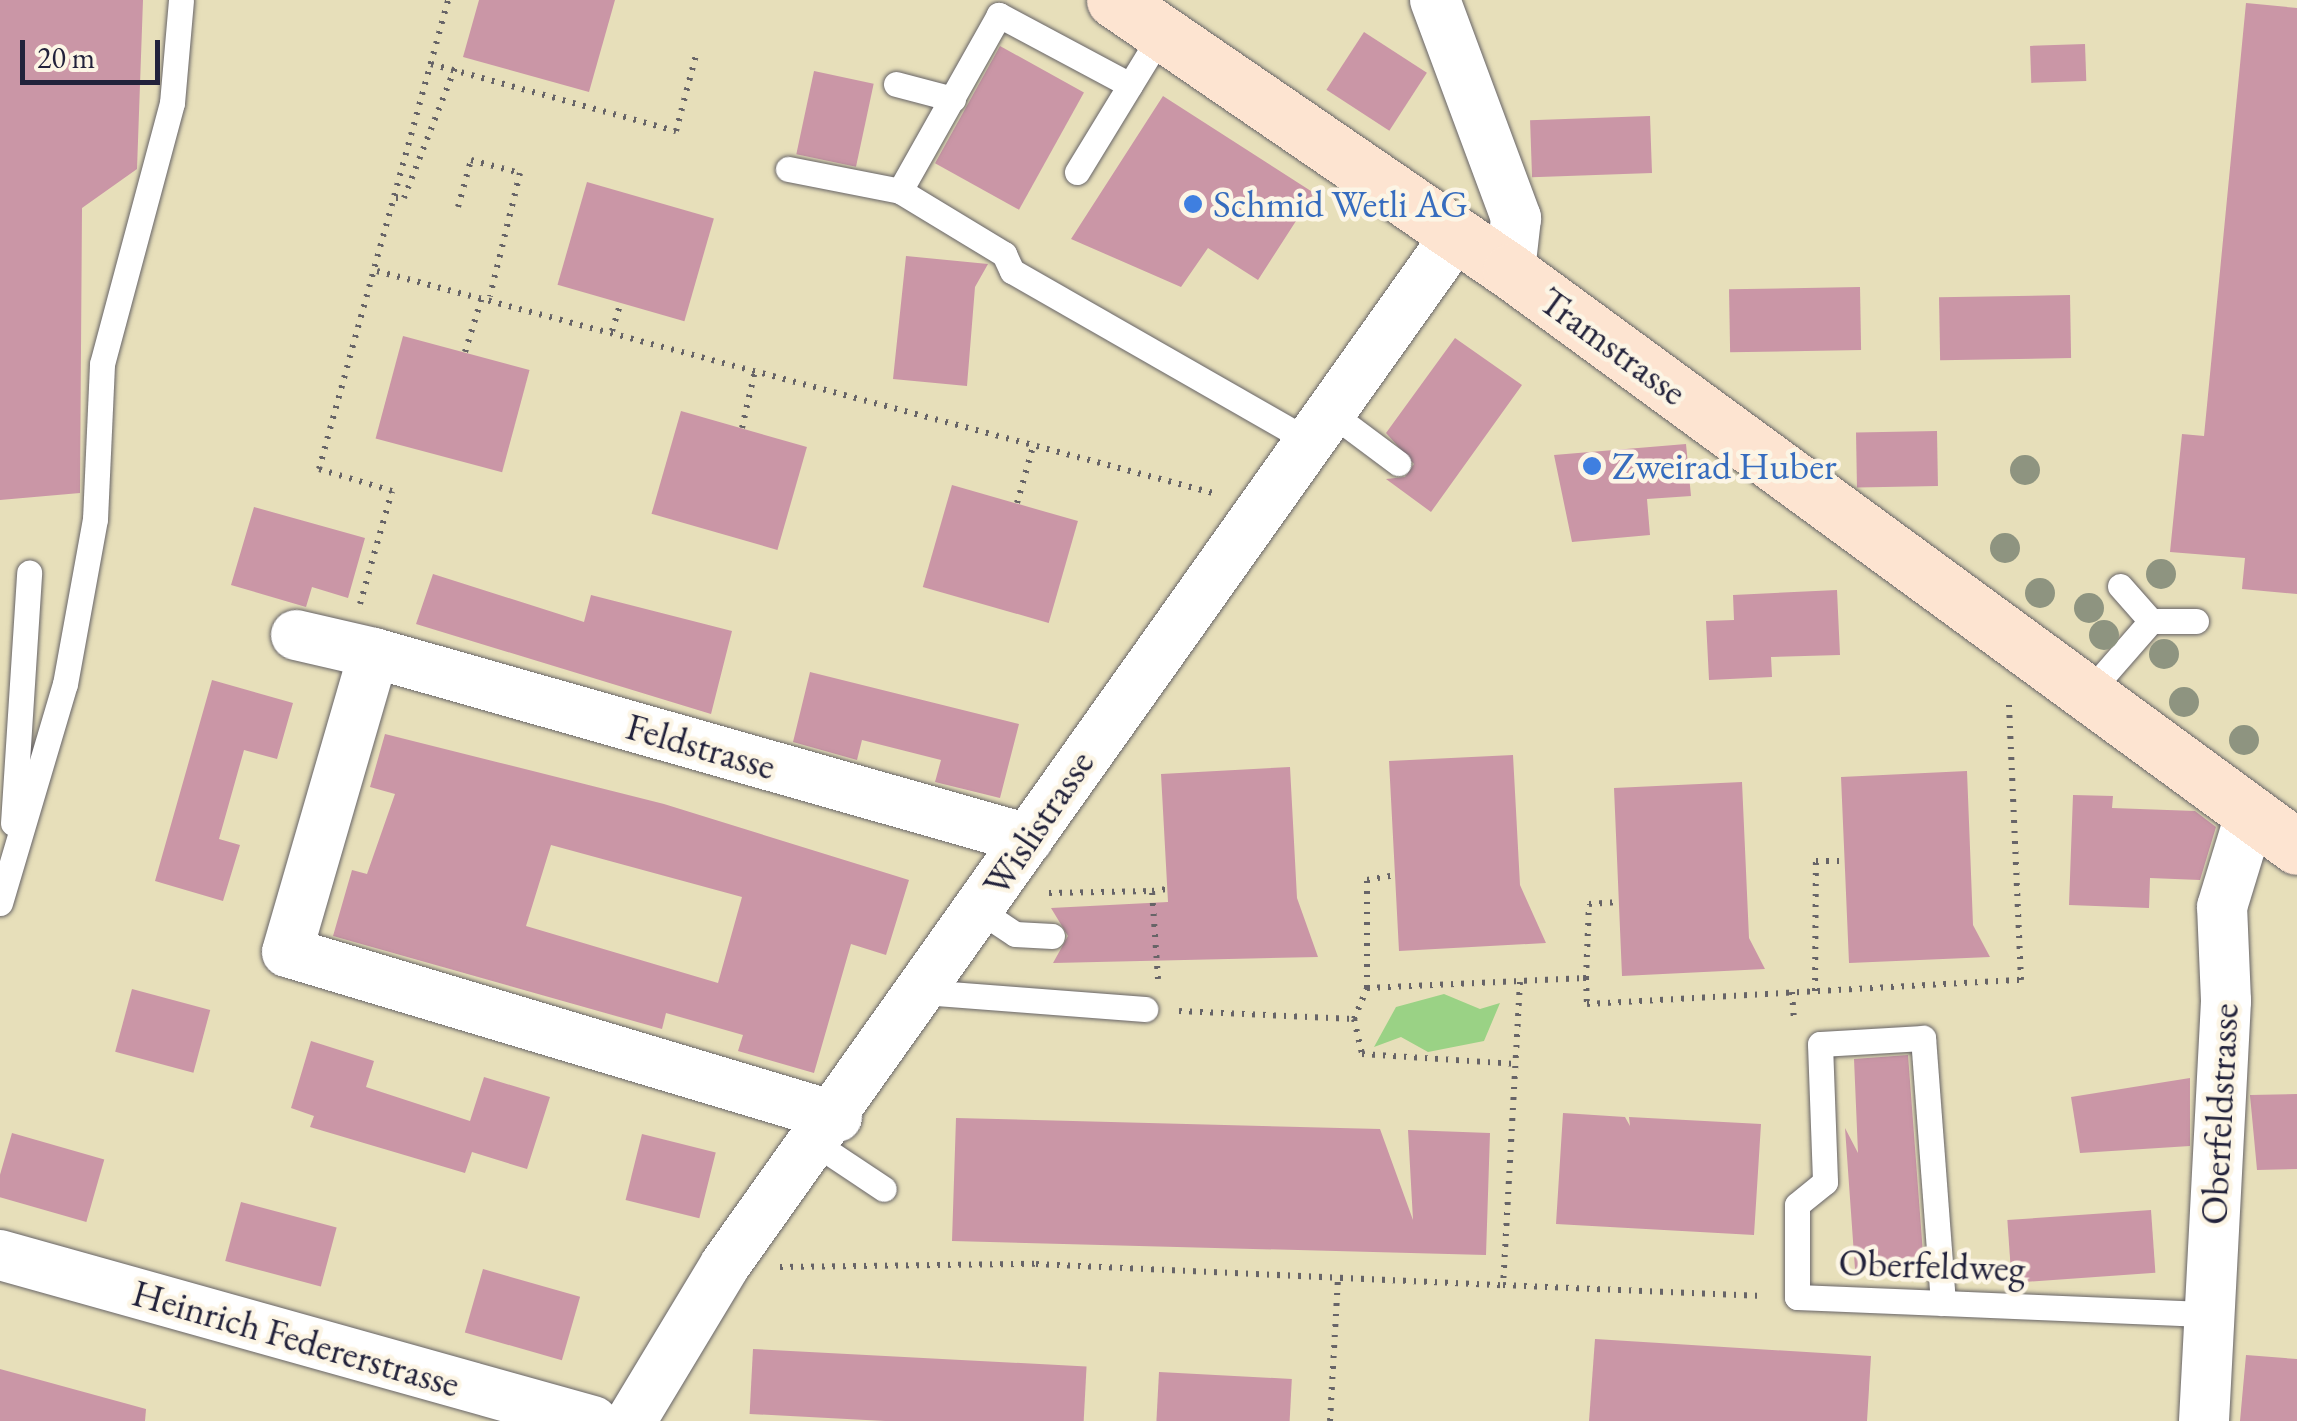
<!DOCTYPE html>
<style>
body{margin:0}
#map{position:relative;width:2297px;height:1421px;overflow:hidden;background:#e7dfba;font-family:"EB Garamond",serif}
div>[style]{position:absolute}
[style*='--x']{left:calc(var(--x)*1px);top:calc(var(--y)*1px);width:calc(var(--w)*1px);rotate:calc(var(--a)*1deg)}
.green>*{inset:0;background:#9ad285}
.building>*{inset:0;background:#ca96a6;transform-origin:0 0}
.path>*{height:6px;margin-top:-3px;transform-origin:0;background:repeating-linear-gradient(90deg,#676467 0 2.5px,transparent 0 10.5px)}
.roads{filter:drop-shadow(0 0 2px #676467) drop-shadow(0 0 2px #676467)}
.lane>*{height:25px;margin:-12.5px;padding:0 12.5px;transform-origin:12.5px;border-radius:12.5px;background:#fff}
.street>*{height:50px;margin:-25px;padding:0 25px;transform-origin:25px;border-radius:25px;background:#fff}
.secondary>*{height:55px;margin:-27.5px;padding:0 27.5px;transform-origin:27.5px;border-radius:27.5px;background:#fde4d1}
.trees>*{width:30px;height:30px;margin:-15px;border-radius:50%;background:#8e9480}
.dots>*{width:28px;height:28px;translate:-50% -50%;box-sizing:border-box;border:5px solid #fcf5e5;border-radius:50%}
span{translate:-50% -50%;white-space:nowrap;text-align:center;line-height:1.15;-webkit-text-stroke:9px #fcf5e5;paint-order:stroke}
.shop-label{font-size:38px;color:#366cbe}
.left{translate:0 -50%;text-align:left}
.street-label{font-size:38px;color:#22223b}
.scale{position:absolute;left:20px;top:40px;width:140px;height:45px;box-sizing:border-box;border:5px solid #22223b;border-top:0;padding-left:12px;font-size:30px;line-height:35px;white-space:nowrap;color:#22223b;-webkit-text-stroke:8px #fcf5e5;paint-order:stroke}
</style>
<div id="map">
<div class="green">
<div style="clip-path:polygon(1444px 994px,1480px 1009px,1500px 1003px,1484px 1041px,1428px 1052px,1401px 1037px,1374px 1047px,1396px 1007px)"></div>
</div>
<div class="building">
<div style="clip-path:polygon(0 0,143px 0,137px 169px,82px 208px,80px 493px,0 500px)"></div>
<div style="clip-path:polygon(479px 0,615px 0,589px 92px,463px 57px)"></div>
<div style="clip-path:polygon(2246px 3px,2297px 8px,2297px 594px,2242px 589px,2245px 558px,2170px 552px,2182px 434px,2204px 436px)"></div>
<div style="left:1364px;top:32px;width:75px;height:69px;rotate:33deg"></div>
<div style="left:2085px;top:44px;width:37px;height:55px;rotate:88deg"></div>
<div style="left:1000px;top:46px;width:96px;height:134px;rotate:29deg"></div>
<div style="left:814px;top:71px;width:61px;height:85px;rotate:12deg"></div>
<div style="clip-path:polygon(1163px 96px,1314px 193px,1258px 280px,1208px 248px,1181px 287px,1071px 239px)"></div>
<div style="left:1650px;top:116px;width:57px;height:120px;rotate:88deg"></div>
<div style="left:587px;top:182px;width:132px;height:107px;rotate:16deg"></div>
<div style="clip-path:polygon(906px 256px,988px 264px,975px 287px,967px 386px,893px 379px)"></div>
<div style="left:1860px;top:287px;width:63px;height:131px;rotate:89deg"></div>
<div style="left:2070px;top:295px;width:63px;height:131px;rotate:89deg"></div>
<div style="left:403px;top:336px;width:131px;height:106px;rotate:15deg"></div>
<div style="clip-path:polygon(1455px 338px,1522px 385px,1431px 512px,1386px 479px,1405px 477px,1414px 464px,1386px 433px)"></div>
<div style="left:681px;top:411px;width:131px;height:107px;rotate:16deg"></div>
<div style="left:1937px;top:431px;width:55px;height:81px;rotate:89deg"></div>
<div style="clip-path:polygon(1686px 444px,1691px 496px,1647px 499px,1650px 535px,1572px 542px,1554px 455px)"></div>
<div style="left:952px;top:485px;width:131px;height:106px;rotate:16deg"></div>
<div style="clip-path:polygon(254px 507px,365px 538px,348px 598px,312px 587px,306px 607px,231px 585px)"></div>
<div style="clip-path:polygon(433px 574px,584px 622px,591px 595px,732px 631px,711px 714px,416px 624px)"></div>
<div style="clip-path:polygon(1837px 590px,1840px 655px,1771px 657px,1772px 677px,1709px 680px,1706px 621px,1734px 620px,1733px 595px)"></div>
<div style="clip-path:polygon(810px 672px,1019px 724px,1000px 798px,935px 782px,941px 760px,862px 740px,857px 760px,793px 742px)"></div>
<div style="clip-path:polygon(212px 680px,293px 703px,277px 759px,244px 750px,219px 839px,240px 845px,223px 901px,155px 881px)"></div>
<div style="clip-path:polygon(evenodd,385px 734px,664px 804px,909px 880px,886px 955px,851px 944px,814px 1073px,738px 1051px,743px 1035px,666px 1013px,662px 1029px,333px 936px,352px 870px,367px 874px,395px 794px,370px 787px,385px 734px,551px 845px,742px 897px,718px 983px,526px 926px,551px 845px)"></div>
<div style="clip-path:polygon(1513px 755px,1520px 885px,1546px 943px,1399px 951px,1389px 761px)"></div>
<div style="clip-path:polygon(1290px 767px,1297px 898px,1318px 957px,1053px 963px,1068px 936px,1051px 908px,1168px 902px,1161px 774px)"></div>
<div style="clip-path:polygon(1967px 771px,1973px 925px,1990px 957px,1849px 963px,1841px 777px)"></div>
<div style="clip-path:polygon(1742px 782px,1749px 938px,1765px 969px,1622px 976px,1614px 788px)"></div>
<div style="clip-path:polygon(2073px 795px,2113px 796px,2112px 808px,2195px 811px,2216px 827px,2200px 880px,2150px 878px,2149px 908px,2069px 905px)"></div>
<div style="left:132px;top:989px;width:81px;height:65px;rotate:15deg"></div>
<div style="clip-path:polygon(311px 1041px,374px 1061px,366px 1087px,470px 1121px,484px 1077px,550px 1097px,527px 1169px,472px 1152px,465px 1173px,310px 1127px,314px 1116px,291px 1108px)"></div>
<div style="clip-path:polygon(1908px 1055px,1924px 1267px,1855px 1269px,1845px 1128px,1858px 1153px,1854px 1059px)"></div>
<div style="clip-path:polygon(2190px 1078px,2190px 1146px,2080px 1153px,2071px 1097px)"></div>
<div style="clip-path:polygon(2297px 1094px,2297px 1169px,2257px 1170px,2250px 1095px)"></div>
<div style="clip-path:polygon(1563px 1113px,1625px 1117px,1630px 1126px,1629px 1117px,1761px 1124px,1754px 1235px,1556px 1224px)"></div>
<div style="clip-path:polygon(956px 1118px,1380px 1129px,1413px 1220px,1408px 1130px,1490px 1133px,1486px 1255px,952px 1241px)"></div>
<div style="left:12px;top:1133px;width:96px;height:65px;rotate:16deg"></div>
<div style="left:642px;top:1134px;width:76px;height:68px;rotate:14deg"></div>
<div style="left:241px;top:1202px;width:99px;height:61px;rotate:15deg"></div>
<div style="left:2151px;top:1210px;width:63px;height:144px;rotate:86deg"></div>
<div style="left:483px;top:1269px;width:101px;height:66px;rotate:16deg"></div>
<div style="clip-path:polygon(1595px 1339px,1871px 1356px,1867px 1421px,1589px 1421px)"></div>
<div style="left:753px;top:1349px;width:334px;height:65px;rotate:3deg"></div>
<div style="clip-path:polygon(2246px 1355px,2297px 1359px,2297px 1421px,2240px 1421px)"></div>
<div style="clip-path:polygon(0 1369px,146px 1409px,145px 1421px,0 1421px)"></div>
<div style="left:1159px;top:1372px;width:133px;height:49px;rotate:3deg"></div>
</div>
<div class="path">
<div style="--x:431;--y:64;--w:254;--a:15.3"></div>
<div style="--x:676;--y:131;--w:83;--a:-75.3"></div>
<div style="--x:396;--y:198;--w:8;--a:0"></div>
<div style="--x:404;--y:198;--w:140;--a:-68.6"></div>
<div style="--x:458;--y:207;--w:49;--a:-74.5"></div>
<div style="--x:471;--y:160;--w:51;--a:14.9"></div>
<div style="--x:520;--y:173;--w:127;--a:103.7"></div>
<div style="--x:377;--y:271;--w:869;--a:14.87"></div>
<div style="--x:612;--y:331;--w:30;--a:-73"></div>
<div style="--x:465;--y:352;--w:61;--a:-72.8"></div>
<div style="--x:742;--y:428;--w:58;--a:-77.2"></div>
<div style="--x:1017;--y:503;--w:58;--a:-74.1"></div>
<div style="--x:360;--y:604;--w:117;--a:-74.2"></div>
<div style="--x:392;--y:491;--w:76;--a:-163.2"></div>
<div style="--x:319;--y:469;--w:486;--a:-74.6"></div>
<div style="--x:1049;--y:893;--w:103;--a:-1.1"></div>
<div style="--x:1586;--y:978;--w:74;--a:-87.7"></div>
<div style="--x:1589;--y:904;--w:30;--a:-4"></div>
<div style="--x:1158;--y:979;--w:88;--a:-93.9"></div>
<div style="--x:1152;--y:891;--w:15;--a:-8"></div>
<div style="--x:1520;--y:982;--w:303;--a:93.2"></div>
<div style="--x:1503;--y:1285;--w:260;--a:2.4"></div>
<div style="--x:1367;--y:988;--w:108;--a:-90"></div>
<div style="--x:1367;--y:880;--w:28;--a:-10"></div>
<div style="--x:1815;--y:991;--w:130;--a:-89.6"></div>
<div style="--x:1816;--y:861;--w:28;--a:0"></div>
<div style="--x:1792;--y:992;--w:29;--a:86"></div>
<div style="--x:1179;--y:1011;--w:175;--a:2.6"></div>
<div style="--x:1354;--y:1019;--w:34;--a:-67"></div>
<div style="--x:1367;--y:988;--w:219;--a:-2.6"></div>
<div style="--x:1586;--y:978;--w:26;--a:88"></div>
<div style="--x:1587;--y:1004;--w:435;--a:-3.2"></div>
<div style="--x:2021;--y:980;--w:279;--a:-92.5"></div>
<div style="--x:1354;--y:1019;--w:36;--a:77"></div>
<div style="--x:1362;--y:1054;--w:153;--a:3.7"></div>
<div style="--x:780;--y:1267;--w:256;--a:-0.7"></div>
<div style="--x:1036;--y:1264;--w:467;--a:2.6"></div>
<div style="--x:1330;--y:1421;--w:143;--a:-86.8"></div>
</div>
<div class="roads">
<div class="lane">
<div style="--x:896;--y:84;--w:59;--a:14.7"></div>
<div style="--x:1130;--y:85;--w:149;--a:-151.9"></div>
<div style="--x:999;--y:15;--w:202;--a:119.4"></div>
<div style="--x:900;--y:191;--w:122;--a:31.2"></div>
<div style="--x:1004;--y:254;--w:19;--a:65"></div>
<div style="--x:1012;--y:271;--w:338;--a:29.8"></div>
<div style="--x:788;--y:169;--w:114;--a:11.1"></div>
<div style="--x:1077;--y:172;--w:165;--a:-58.6"></div>
<div style="--x:1327;--y:410;--w:89;--a:36.7"></div>
<div style="--x:2120;--y:586;--w:47;--a:48.5"></div>
<div style="--x:2089;--y:692;--w:94;--a:-48.9"></div>
<div style="--x:2151;--y:621;--w:45;--a:0"></div>
<div style="--x:13;--y:823;--w:251;--a:-86.3"></div>
<div style="--x:0;--y:903;--w:228;--a:-73.5"></div>
<div style="--x:65;--y:684;--w:168;--a:-79.7"></div>
<div style="--x:95;--y:519;--w:155;--a:-87.4"></div>
<div style="--x:102;--y:364;--w:270;--a:-75"></div>
<div style="--x:172;--y:103;--w:103;--a:-85"></div>
<div style="--x:979;--y:910;--w:43;--a:33.7"></div>
<div style="--x:1015;--y:934;--w:37;--a:3"></div>
<div style="--x:923;--y:992;--w:223;--a:4.4"></div>
<div style="--x:818;--y:1145;--w:79;--a:33.7"></div>
<div style="--x:1943;--y:1303;--w:266;--a:-94.3"></div>
<div style="--x:1923;--y:1038;--w:103;--a:176.7"></div>
<div style="--x:1820;--y:1044;--w:138;--a:87.9"></div>
<div style="--x:1825;--y:1182;--w:36;--a:141"></div>
<div style="--x:1797;--y:1205;--w:92;--a:90"></div>
<div style="--x:1797;--y:1297;--w:146;--a:2.4"></div>
<div style="--x:1943;--y:1303;--w:267;--a:2.4"></div>
</div>
<div class="street">
<div style="--x:1435;--y:0;--w:233;--a:69.6"></div>
<div style="--x:1516;--y:218;--w:53;--a:96.5"></div>
<div style="--x:296;--y:635;--w:80;--a:13"></div>
<div style="--x:837;--y:1117;--w:574;--a:-163.3"></div>
<div style="--x:287;--y:952;--w:311;--a:-73.8"></div>
<div style="--x:374;--y:653;--w:680;--a:15.88"></div>
<div style="--x:0;--y:1255;--w:616;--a:15.64"></div>
<div style="--x:631;--y:1421;--w:182;--a:-58.9"></div>
<div style="--x:725;--y:1265;--w:1264;--a:-54.63"></div>
<div style="--x:2204;--y:1421;--w:421;--a:-87"></div>
<div style="--x:2226;--y:1001;--w:94;--a:-92.4"></div>
<div style="--x:2222;--y:907;--w:99;--a:-73"></div>
</div>
<div class="secondary">
<div style="--x:1114;--y:0;--w:480;--a:34.4"></div>
<div style="--x:1510;--y:271;--w:975;--a:36.2"></div>
</div>
</div>
<div class="trees">
<div style="left:2025px;top:470px"></div>
<div style="left:2005px;top:548px"></div>
<div style="left:2161px;top:574px"></div>
<div style="left:2040px;top:593px"></div>
<div style="left:2089px;top:608px"></div>
<div style="left:2104px;top:635px"></div>
<div style="left:2164px;top:654px"></div>
<div style="left:2184px;top:702px"></div>
<div style="left:2244px;top:740px"></div>
</div>
<div class="dots">
<div style="left:1193px;top:204px;background:#3f7fe0"></div>
<div style="left:1592px;top:466px;background:#3f7fe0"></div>
</div>
<div class="shop-label">
<span class="left" style="left:1213px;top:204px">Schmid Wetli AG</span>
<span class="left" style="left:1612px;top:466px">Zweirad Huber</span>
</div>
<div class="street-label">
<span style="left:1613px;top:346px;rotate:36deg">Tramstrasse</span>
<span style="left:701px;top:746px;rotate:16deg">Feldstrasse</span>
<span style="left:1038px;top:823px;rotate:-56deg">Wislistrasse</span>
<span style="left:2219px;top:1114px;rotate:-87deg">Oberfeldstrasse</span>
<span style="left:1932px;top:1265px;rotate:2deg">Oberfeldweg</span>
<span style="left:296px;top:1338px;rotate:16deg">Heinrich Federerstrasse</span>
</div>
<div class="scale">20 m</div>
</div>
